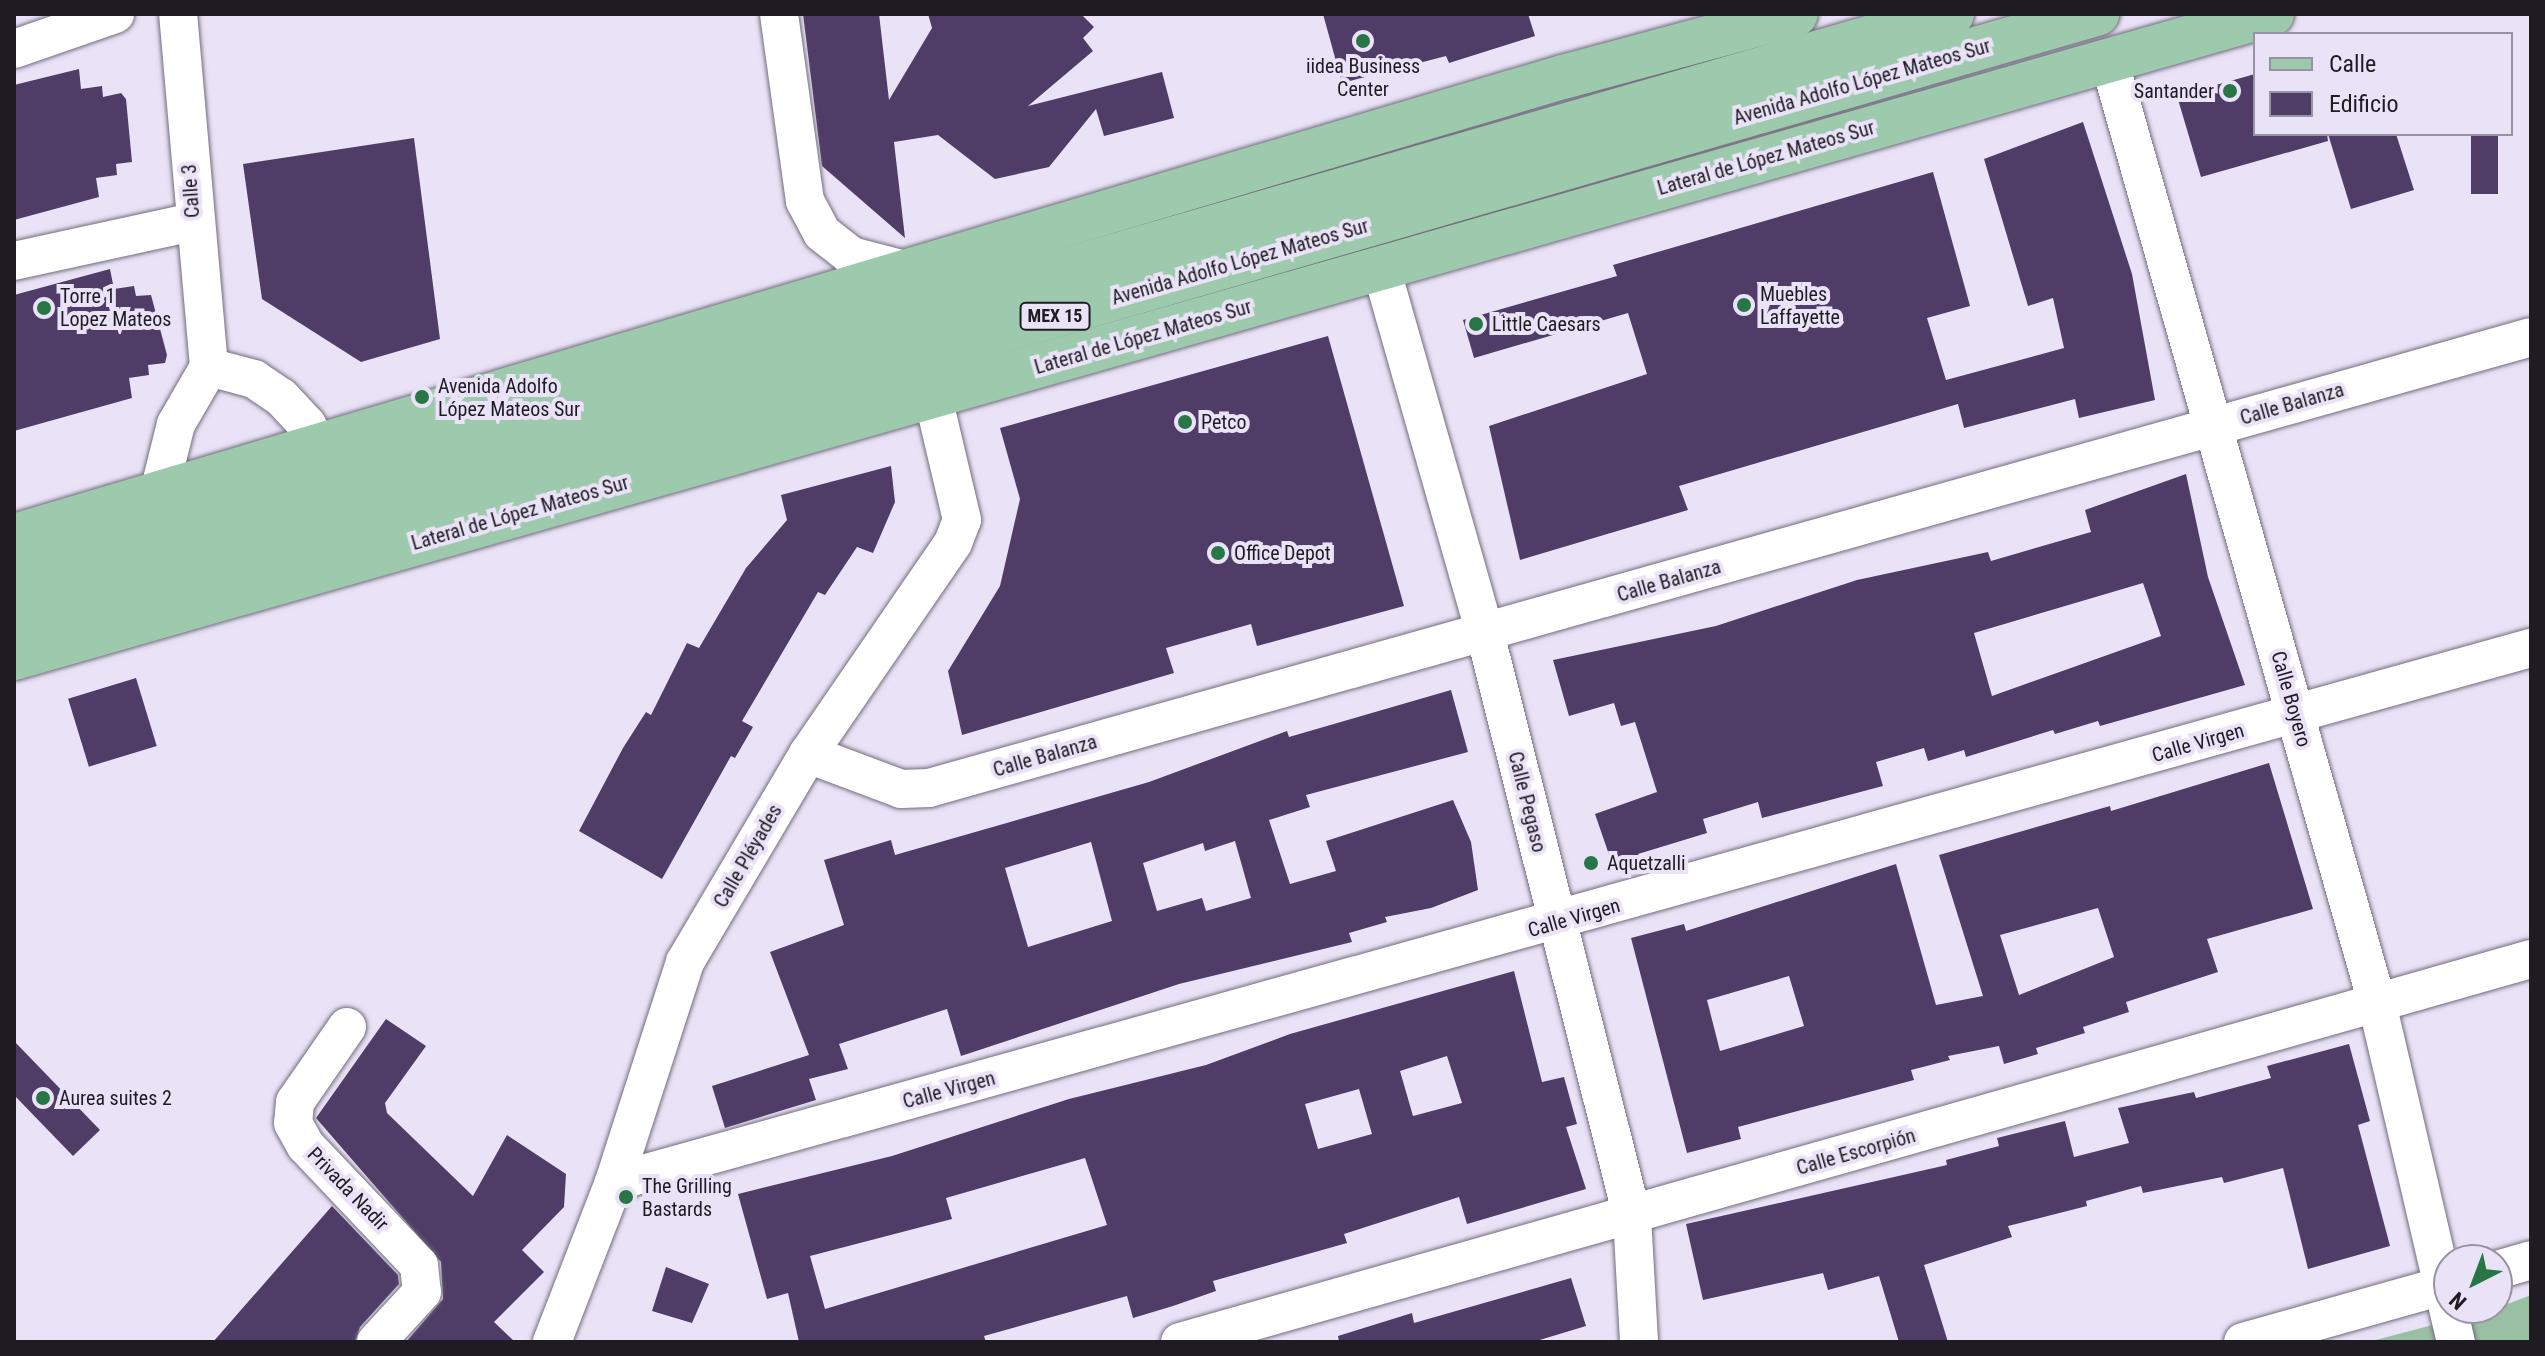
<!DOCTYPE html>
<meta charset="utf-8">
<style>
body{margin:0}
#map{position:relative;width:2545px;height:1356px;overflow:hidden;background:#eae3f7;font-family:"Roboto Condensed",sans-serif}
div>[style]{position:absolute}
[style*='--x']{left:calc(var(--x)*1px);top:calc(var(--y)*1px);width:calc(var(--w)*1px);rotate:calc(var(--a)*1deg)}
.green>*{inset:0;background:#9ac0a3}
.building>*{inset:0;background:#4f3d68;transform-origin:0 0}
.roads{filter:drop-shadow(0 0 2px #726c7e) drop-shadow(0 0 2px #726c7e)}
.minor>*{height:38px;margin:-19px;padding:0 19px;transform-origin:19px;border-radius:19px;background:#fff}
.major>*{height:44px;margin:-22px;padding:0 22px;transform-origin:22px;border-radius:22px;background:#9dcaac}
.dots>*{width:22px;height:22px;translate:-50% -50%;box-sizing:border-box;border:4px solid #eae3f7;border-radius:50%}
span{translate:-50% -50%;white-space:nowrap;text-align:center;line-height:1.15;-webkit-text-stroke:8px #eae3f7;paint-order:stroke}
.shield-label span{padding:2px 6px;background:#eae3f7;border:2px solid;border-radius:6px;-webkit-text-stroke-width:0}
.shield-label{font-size:18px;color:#1e1b22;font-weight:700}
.poi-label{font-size:20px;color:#1e1b22}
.right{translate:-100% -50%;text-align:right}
.left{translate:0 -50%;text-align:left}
.street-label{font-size:20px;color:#1e1b22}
.frame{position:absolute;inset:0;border:16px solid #1e1b22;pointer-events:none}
.legend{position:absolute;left:2253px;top:32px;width:260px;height:104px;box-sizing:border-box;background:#eae3f7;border:2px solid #9893a2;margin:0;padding:10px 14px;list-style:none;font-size:24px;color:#1e1b22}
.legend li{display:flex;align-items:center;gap:16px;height:40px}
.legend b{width:40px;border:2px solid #9893a2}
.north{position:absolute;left:2433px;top:1244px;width:80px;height:80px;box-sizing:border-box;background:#eae3f7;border:2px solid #9893a2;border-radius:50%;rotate:222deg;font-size:22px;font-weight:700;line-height:32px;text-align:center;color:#1e1b22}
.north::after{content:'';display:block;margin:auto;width:28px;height:36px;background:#287645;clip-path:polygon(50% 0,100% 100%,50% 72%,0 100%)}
</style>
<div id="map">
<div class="green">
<div style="clip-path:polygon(2531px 1295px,2531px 1342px,2368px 1342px,2497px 1308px)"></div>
</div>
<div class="building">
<div style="clip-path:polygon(803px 14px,879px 14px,889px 100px,932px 28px,928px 14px,1081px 14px,1094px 27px,1083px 38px,1093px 51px,1028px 106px,1162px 72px,1174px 118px,1104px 136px,1096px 109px,1049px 167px,995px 179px,938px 135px,894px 142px,905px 238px,822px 166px)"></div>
<div style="clip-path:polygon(1323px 14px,1528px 14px,1535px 36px,1449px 63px,1446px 56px,1342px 83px)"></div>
<div style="clip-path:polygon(79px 69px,81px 89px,102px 86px,103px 97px,121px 93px,126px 99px,132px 162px,116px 164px,117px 175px,96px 178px,99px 197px,14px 220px,14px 85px)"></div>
<div style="clip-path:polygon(2255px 74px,2255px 134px,2327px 134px,2328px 141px,2201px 177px,2177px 96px)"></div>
<div style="clip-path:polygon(2083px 122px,2132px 274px,2155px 400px,2079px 418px,2075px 399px,1964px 428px,1958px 404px,1679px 486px,1688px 510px,1520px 560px,1489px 426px,1647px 374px,1628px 313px,1474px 358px,1463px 320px,1617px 276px,1613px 265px,1933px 172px,1970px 306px,1927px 318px,1946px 380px,2064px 348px,2053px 298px,2028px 306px,1984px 159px)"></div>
<div style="clip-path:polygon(2328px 134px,2396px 134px,2414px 190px,2351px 209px)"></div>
<div style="left:2471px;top:134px;width:27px;height:60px"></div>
<div style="clip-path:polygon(414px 138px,440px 339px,361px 362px,262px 299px,243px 164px)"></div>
<div style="clip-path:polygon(110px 269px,114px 289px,134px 286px,136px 296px,151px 295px,167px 355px,165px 363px,148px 365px,149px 375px,129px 378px,132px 398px,14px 431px,14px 295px)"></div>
<div style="clip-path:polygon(1328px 336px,1404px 606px,1257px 646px,1251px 624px,1166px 648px,1174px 673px,962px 735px,948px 671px,1000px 586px,1020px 499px,1000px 428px)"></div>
<div style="clip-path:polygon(891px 466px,895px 502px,873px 553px,857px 547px,825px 595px,818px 592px,742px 721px,753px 727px,735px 758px,731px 756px,662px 879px,579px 831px,623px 748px,646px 712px,651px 715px,687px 643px,699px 648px,746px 568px,787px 520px,781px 495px)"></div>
<div style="clip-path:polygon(evenodd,2186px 474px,2208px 577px,2245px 685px,2100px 726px,2098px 721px,2055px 734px,2053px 730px,1966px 757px,1964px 750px,1928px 761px,1924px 748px,1876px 762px,1883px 786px,1762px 818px,1758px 802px,1703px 819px,1707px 833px,1638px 854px,1641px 863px,1615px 872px,1595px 814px,1657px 792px,1635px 722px,1621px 726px,1614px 703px,1569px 716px,1553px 660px,1716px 626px,1857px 580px,1988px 552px,1991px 561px,2091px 532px,2085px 510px,2186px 474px,2143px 583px,2161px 636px,1992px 696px,1974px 633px,2143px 583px)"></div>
<div style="left:136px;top:678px;width:71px;height:71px;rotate:73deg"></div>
<div style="clip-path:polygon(evenodd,1451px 690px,1468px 752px,1306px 795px,1310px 807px,1269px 820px,1290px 884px,1336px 871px,1326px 841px,1453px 800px,1471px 842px,1478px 890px,1431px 908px,1385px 917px,1387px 922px,1349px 933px,1352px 942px,1179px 984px,961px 1056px,947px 1009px,839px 1044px,848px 1069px,809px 1079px,816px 1100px,725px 1128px,712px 1086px,809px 1055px,770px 952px,844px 925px,824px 860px,891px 840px,895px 855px,1149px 782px,1287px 731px,1289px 737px,1451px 690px,1235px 841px,1251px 898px,1206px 911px,1202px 898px,1157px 911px,1143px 863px,1203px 843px,1205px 851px,1235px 841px,1451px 690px,1091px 842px,1112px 921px,1028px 947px,1005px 868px,1091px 842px)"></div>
<div style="clip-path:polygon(evenodd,2269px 763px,2313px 909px,2207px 939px,2218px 972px,2126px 1002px,2129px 1012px,2083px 1027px,2085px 1033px,2036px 1048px,2038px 1054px,2004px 1064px,1999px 1046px,1948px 1056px,1950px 1060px,1911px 1070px,1914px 1080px,1738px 1127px,1741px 1139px,1687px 1153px,1631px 938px,1684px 924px,1686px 931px,1896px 864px,1936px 1005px,1983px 996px,1939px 855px,2110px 806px,2111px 811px,2269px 763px,2098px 908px,2114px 957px,2019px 995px,2000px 935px,2098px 908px,2269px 763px,1789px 976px,1804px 1026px,1720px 1051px,1707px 1000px,1789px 976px)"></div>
<div style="clip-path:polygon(evenodd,1514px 971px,1542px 1082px,1564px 1077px,1577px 1124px,1566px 1127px,1586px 1189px,1467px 1224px,1459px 1197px,1344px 1234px,1347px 1243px,1213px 1281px,1216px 1291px,1173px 1306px,1133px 1318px,1127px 1296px,984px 1336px,986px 1342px,799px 1342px,788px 1293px,767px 1299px,738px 1194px,892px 1156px,1069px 1099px,1206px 1065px,1290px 1034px,1514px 971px,1447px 1056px,1462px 1103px,1413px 1116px,1400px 1071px,1447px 1056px,1514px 971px,1359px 1089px,1372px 1134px,1318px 1149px,1305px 1104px,1359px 1089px,1514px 971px,1085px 1158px,1107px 1225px,825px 1309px,810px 1256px,952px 1219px,946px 1198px,1085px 1158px)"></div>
<div style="clip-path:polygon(386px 1019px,426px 1046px,385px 1103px,387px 1113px,473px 1196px,507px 1135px,566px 1174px,564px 1207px,522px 1250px,544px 1272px,494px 1322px,515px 1342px,406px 1342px,443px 1299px,441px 1262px,316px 1118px)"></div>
<div style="clip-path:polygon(14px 1041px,100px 1130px,73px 1156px,14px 1095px)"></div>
<div style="clip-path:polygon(2349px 1044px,2370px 1121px,2358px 1125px,2390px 1246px,2308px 1269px,2283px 1168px,2224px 1183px,2222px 1177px,2143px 1193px,2141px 1186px,2086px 1201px,2087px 1206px,2008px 1226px,2012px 1237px,1924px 1265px,1948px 1342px,1899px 1342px,1879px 1276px,1828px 1290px,1823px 1273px,1703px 1300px,1686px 1224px,1947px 1165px,1946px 1160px,1999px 1146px,1997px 1138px,2065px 1121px,2074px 1157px,2129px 1143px,2118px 1108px,2194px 1092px,2196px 1098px,2271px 1078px,2267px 1066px)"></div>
<div style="clip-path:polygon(332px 1206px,398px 1275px,399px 1284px,360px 1327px,355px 1342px,213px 1342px)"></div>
<div style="clip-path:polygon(666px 1267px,709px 1284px,692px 1323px,652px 1311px)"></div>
<div style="clip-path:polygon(1571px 1278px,1586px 1326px,1533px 1342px,1339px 1342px,1338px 1336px,1412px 1313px,1414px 1323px)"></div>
</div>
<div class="roads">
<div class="minor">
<div style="--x:779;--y:14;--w:189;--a:82.1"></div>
<div style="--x:805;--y:201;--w:36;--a:62"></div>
<div style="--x:822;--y:233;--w:37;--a:38"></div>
<div style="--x:851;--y:256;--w:64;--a:14.5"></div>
<div style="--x:14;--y:49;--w:107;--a:-19.1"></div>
<div style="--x:2109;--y:60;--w:980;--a:74.13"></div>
<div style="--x:2377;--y:1003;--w:348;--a:76.9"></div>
<div style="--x:14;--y:261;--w:183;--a:-12.3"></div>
<div style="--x:1381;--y:268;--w:380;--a:74.1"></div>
<div style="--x:1485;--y:633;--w:601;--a:75.85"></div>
<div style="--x:1632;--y:1216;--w:126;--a:86.8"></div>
<div style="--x:209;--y:367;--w:47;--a:14.9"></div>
<div style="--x:254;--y:379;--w:32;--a:34"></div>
<div style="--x:281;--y:397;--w:38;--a:47"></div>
<div style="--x:307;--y:425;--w:25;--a:63"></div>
<div style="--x:159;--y:492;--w:70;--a:-76"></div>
<div style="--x:176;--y:424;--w:66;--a:-59.9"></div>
<div style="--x:209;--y:367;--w:354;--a:-95"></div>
<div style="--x:808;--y:754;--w:99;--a:20.6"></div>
<div style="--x:901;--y:789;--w:28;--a:-2"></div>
<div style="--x:929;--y:788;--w:1664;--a:-15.72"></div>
<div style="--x:347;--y:1027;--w:91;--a:124.7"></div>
<div style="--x:295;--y:1102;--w:21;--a:95"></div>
<div style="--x:293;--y:1123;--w:26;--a:61"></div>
<div style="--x:306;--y:1146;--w:164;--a:46.5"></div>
<div style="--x:419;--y:1265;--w:27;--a:84"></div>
<div style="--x:422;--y:1292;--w:68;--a:132.6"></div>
<div style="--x:614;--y:1182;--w:1990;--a:-15.57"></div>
<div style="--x:2497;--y:1270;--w:35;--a:-16"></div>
<div style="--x:552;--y:1342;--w:172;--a:-68.8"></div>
<div style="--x:614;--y:1182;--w:231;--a:-72.1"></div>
<div style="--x:685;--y:962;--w:242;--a:-59.4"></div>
<div style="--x:808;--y:754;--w:256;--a:-55.5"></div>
<div style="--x:953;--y:543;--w:25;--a:-69"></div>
<div style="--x:962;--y:520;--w:126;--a:-103.3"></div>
<div style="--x:1180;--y:1342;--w:1404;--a:-15.83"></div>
<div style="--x:2243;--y:1342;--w:214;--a:-15.7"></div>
</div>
<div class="major">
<div style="--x:14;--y:536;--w:1616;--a:-16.51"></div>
<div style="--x:1563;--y:77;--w:241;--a:-15.1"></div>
<div style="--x:14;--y:573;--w:2017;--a:-16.09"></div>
<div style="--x:14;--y:617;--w:2169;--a:-16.15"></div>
<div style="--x:14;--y:658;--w:2348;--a:-15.92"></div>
</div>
</div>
<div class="dots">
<div style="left:1363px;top:41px;background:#287645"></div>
<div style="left:2230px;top:91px;background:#287645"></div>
<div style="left:1744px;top:305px;background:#287645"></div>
<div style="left:44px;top:308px;background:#287645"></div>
<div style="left:1476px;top:324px;background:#287645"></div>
<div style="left:422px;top:397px;background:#287645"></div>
<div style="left:1185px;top:422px;background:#287645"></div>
<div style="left:1218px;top:553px;background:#287645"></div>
<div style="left:1591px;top:863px;background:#287645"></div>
<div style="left:43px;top:1098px;background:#287645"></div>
<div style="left:626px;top:1197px;background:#287645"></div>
</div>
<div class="shield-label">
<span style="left:1055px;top:316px">MEX 15</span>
</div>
<div class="poi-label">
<span style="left:1363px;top:78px">iidea Business<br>Center</span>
<span class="right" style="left:2214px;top:91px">Santander</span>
<span class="left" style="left:1760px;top:306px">Muebles<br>Laffayette</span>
<span class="left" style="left:60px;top:308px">Torre 1<br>Lopez Mateos</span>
<span class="left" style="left:1492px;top:324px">Little Caesars</span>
<span class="left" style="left:438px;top:398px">Avenida Adolfo<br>López Mateos Sur</span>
<span class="left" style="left:1201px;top:422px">Petco</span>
<span class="left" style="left:1234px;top:553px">Office Depot</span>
<span class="left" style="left:1607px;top:863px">Aquetzalli</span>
<span class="left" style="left:59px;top:1098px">Aurea suites 2</span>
<span class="left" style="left:642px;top:1198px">The Grilling<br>Bastards</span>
</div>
<div class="street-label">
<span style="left:1862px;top:82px;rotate:-16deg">Avenida Adolfo López Mateos Sur</span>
<span style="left:1766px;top:158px;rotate:-16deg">Lateral de López Mateos Sur</span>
<span style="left:191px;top:191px;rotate:-94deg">Calle 3</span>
<span style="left:1240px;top:262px;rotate:-16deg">Avenida Adolfo López Mateos Sur</span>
<span style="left:1143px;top:337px;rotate:-16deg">Lateral de López Mateos Sur</span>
<span style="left:2292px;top:404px;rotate:-16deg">Calle Balanza</span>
<span style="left:520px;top:513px;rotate:-16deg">Lateral de López Mateos Sur</span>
<span style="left:1669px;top:581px;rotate:-16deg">Calle Balanza</span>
<span style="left:2291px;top:699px;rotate:74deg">Calle Boyero</span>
<span style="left:2198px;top:743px;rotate:-16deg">Calle Virgen</span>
<span style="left:1045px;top:756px;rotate:-16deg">Calle Balanza</span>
<span style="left:1527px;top:802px;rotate:76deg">Calle Pegaso</span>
<span style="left:748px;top:856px;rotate:-60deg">Calle Pléyades</span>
<span style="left:1574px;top:918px;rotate:-16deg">Calle Virgen</span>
<span style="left:949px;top:1090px;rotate:-15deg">Calle Virgen</span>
<span style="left:1856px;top:1152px;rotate:-16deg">Calle Escorpión</span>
<span style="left:348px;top:1189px;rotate:46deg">Privada Nadir</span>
</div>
<div class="frame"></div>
<ul class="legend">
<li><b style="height:10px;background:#9dcaac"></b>Calle</li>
<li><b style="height:22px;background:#4f3d68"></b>Edificio</li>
</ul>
<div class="north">N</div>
</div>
